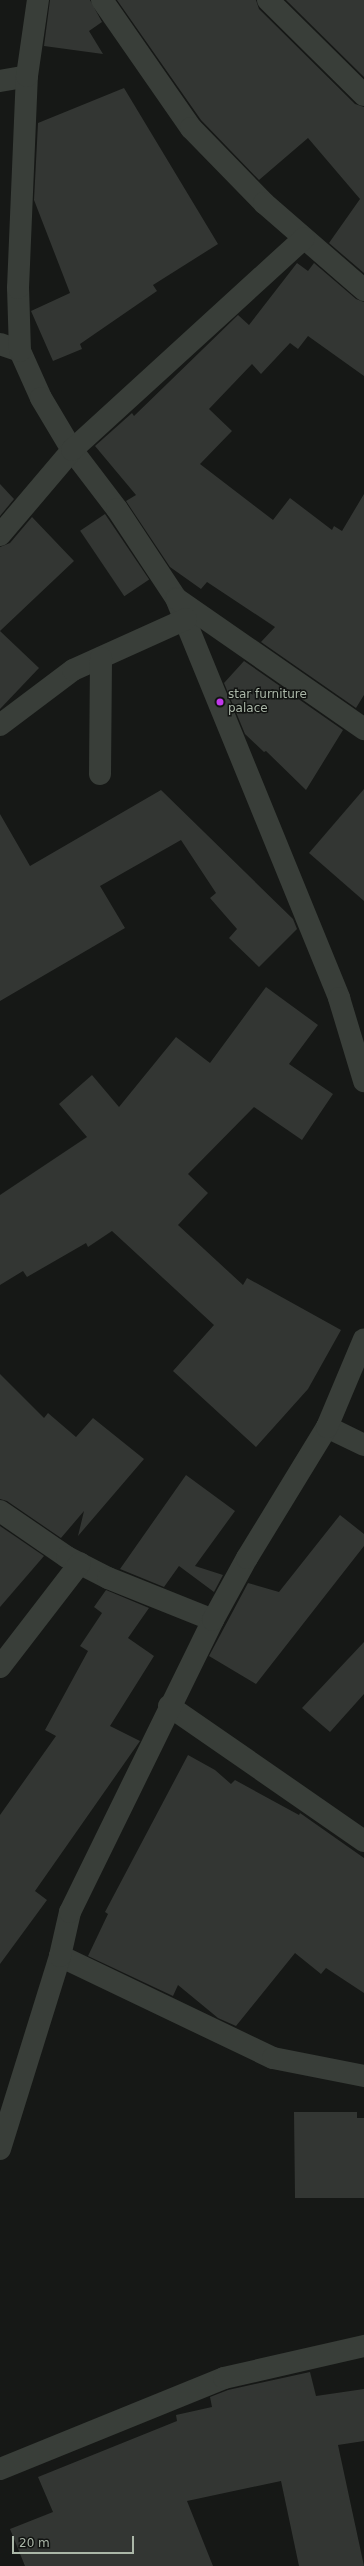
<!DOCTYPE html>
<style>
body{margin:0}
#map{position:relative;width:364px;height:2566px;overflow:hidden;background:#161816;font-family:"DejaVu Sans",sans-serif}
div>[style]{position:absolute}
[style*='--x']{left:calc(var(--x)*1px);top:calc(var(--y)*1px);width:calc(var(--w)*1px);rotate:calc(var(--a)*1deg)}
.building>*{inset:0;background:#333633;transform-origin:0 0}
.minor>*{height:22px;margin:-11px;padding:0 11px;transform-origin:11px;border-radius:11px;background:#393e39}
.dots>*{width:11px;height:11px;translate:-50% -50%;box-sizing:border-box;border:2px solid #111311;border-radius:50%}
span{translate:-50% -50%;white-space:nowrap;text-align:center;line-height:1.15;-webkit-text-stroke:3px #111311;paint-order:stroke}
.poi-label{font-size:12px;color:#abb7a8}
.left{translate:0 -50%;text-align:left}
.scale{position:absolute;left:12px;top:2536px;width:122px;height:18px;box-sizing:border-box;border:2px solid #abb7a8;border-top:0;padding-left:5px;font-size:12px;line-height:14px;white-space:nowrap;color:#abb7a8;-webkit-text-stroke:3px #111311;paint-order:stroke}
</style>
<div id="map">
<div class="building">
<div style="clip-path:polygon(50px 0,90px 0,102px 22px,89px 31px,103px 54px,44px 46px)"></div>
<div style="clip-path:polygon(117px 0,256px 0,259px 9px,355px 104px,364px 107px,364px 273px,329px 243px,360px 199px,308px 138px,259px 180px,201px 120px)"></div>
<div style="clip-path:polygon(286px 0,364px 0,364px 77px)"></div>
<div style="clip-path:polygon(124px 88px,218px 244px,153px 285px,157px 291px,80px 344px,82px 349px,53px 361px,31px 311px,70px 293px,34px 200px,38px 123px)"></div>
<div style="clip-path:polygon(297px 263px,308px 271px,314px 263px,356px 299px,364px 302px,364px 376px,308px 336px,298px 349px,290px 343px,261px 374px,252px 364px,209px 409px,232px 431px,200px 464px,273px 520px,290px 498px,332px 530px,334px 526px,342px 531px,364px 494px,364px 695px,356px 708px,261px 642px,275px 627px,207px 582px,201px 589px,170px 567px,126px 501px,136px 495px,95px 446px,132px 413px,134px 416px,238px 315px,249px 325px)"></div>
<div style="clip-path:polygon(0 484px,14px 499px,0 516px)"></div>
<div style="left:105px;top:514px;width:79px;height:30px;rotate:56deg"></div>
<div style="clip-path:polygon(32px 517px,74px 561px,0 631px,0 547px,10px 543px)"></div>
<div style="clip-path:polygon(0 631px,39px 668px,0 709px)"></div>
<div style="clip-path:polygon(244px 661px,343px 730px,306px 790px,266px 751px,264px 752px,245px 734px,224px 683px)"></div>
<div style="clip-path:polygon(364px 789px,364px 901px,309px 853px)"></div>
<div style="clip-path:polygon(161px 790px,293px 919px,297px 929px,259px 967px,229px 938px,237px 929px,210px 898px,216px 893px,181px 840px,100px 886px,125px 928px,0 1001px,0 814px,30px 866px)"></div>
<div style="clip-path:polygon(266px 987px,318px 1025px,289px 1064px,333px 1094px,302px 1140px,254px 1107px,188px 1174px,208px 1193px,178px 1225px,243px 1285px,247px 1278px,341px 1330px,308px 1389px,256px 1447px,173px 1371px,214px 1325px,112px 1231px,88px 1247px,86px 1243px,27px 1277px,23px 1271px,0 1285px,0 1195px,87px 1137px,59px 1104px,92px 1075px,119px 1107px,176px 1037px,210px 1063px)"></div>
<div style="clip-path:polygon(0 1374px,44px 1418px,48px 1413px,76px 1437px,93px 1418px,144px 1459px,78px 1536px,84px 1511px,61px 1538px,7px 1501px,0 1499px)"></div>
<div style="clip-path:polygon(186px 1475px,235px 1511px,195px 1566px,223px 1575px,214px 1592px,179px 1566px,164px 1587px,120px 1569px)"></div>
<div style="clip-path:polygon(340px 1515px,364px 1534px,364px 1546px,256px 1684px,209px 1656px,248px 1583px,279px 1592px)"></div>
<div style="clip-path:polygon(0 1526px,44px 1556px,0 1607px)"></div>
<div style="clip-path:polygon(106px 1590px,149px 1608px,128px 1638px,154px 1656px,110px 1726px,140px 1741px,35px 1891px,47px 1900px,0 1964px,0 1815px,56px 1736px,45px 1730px,88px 1651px,80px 1646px,102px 1613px,94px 1607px)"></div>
<div style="clip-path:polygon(364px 1642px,364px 1694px,330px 1732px,302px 1708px)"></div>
<div style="clip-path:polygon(188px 1755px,215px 1770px,231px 1784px,235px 1780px,299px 1815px,300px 1813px,364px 1858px,364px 1993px,326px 1968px,321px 1974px,295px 1953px,236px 2026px,218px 2018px,178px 1985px,173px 1996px,88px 1956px,108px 1914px,105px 1912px)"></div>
<div style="clip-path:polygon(294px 2112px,357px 2112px,357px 2118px,364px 2118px,364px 2198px,295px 2198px)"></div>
<div style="clip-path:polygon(310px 2372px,316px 2396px,364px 2389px,364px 2441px,338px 2445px,364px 2566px,299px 2566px,281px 2481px,187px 2501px,213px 2566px,25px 2566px,10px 2529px,53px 2512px,38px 2477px,177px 2421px,176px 2415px,212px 2407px,210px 2397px,228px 2390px)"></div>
</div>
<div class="minor">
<div style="--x:102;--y:0;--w:156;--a:55.2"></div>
<div style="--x:191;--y:128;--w:105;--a:45.8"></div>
<div style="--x:264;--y:203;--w:133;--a:41"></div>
<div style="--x:268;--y:0;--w:135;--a:44.7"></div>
<div style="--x:0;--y:81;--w:27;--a:-10"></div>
<div style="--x:0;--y:344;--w:21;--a:19"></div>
<div style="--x:20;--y:351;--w:51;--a:65.9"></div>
<div style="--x:41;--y:398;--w:61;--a:59.2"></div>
<div style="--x:72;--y:450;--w:74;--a:52.7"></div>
<div style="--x:117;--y:509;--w:107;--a:56.5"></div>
<div style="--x:176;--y:598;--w:432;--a:67.8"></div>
<div style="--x:339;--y:998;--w:87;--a:73.2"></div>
<div style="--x:20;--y:351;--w:63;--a:-91.8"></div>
<div style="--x:18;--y:288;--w:212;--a:-87.6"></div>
<div style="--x:27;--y:76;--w:77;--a:-81.8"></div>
<div style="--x:0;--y:535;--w:111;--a:-49.7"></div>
<div style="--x:72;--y:450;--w:314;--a:-42.4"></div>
<div style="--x:177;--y:599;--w:228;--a:34.8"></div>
<div style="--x:0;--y:725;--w:91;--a:-37"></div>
<div style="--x:73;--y:670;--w:124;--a:-24.3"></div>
<div style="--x:100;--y:774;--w:116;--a:-89.5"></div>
<div style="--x:327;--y:1427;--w:41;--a:25.9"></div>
<div style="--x:0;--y:1511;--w:81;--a:34.5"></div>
<div style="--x:67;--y:1557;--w:46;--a:27.1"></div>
<div style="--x:108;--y:1578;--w:113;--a:21.8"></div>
<div style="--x:0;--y:1667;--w:131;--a:-52.4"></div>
<div style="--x:169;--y:1706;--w:237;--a:34.7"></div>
<div style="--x:60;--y:1956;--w:236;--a:25.6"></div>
<div style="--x:273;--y:2058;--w:93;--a:11.2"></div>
<div style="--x:0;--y:2149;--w:202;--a:-72.7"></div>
<div style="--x:60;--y:1956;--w:45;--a:-77.2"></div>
<div style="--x:70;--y:1912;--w:325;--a:-63.9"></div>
<div style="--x:213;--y:1620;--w:71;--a:-61.3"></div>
<div style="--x:247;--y:1558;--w:153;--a:-58.6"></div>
<div style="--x:327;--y:1427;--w:95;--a:-67.2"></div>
<div style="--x:0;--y:2469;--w:242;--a:-22.1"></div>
<div style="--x:224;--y:2378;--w:144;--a:-12.9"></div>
</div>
<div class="dots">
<div style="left:220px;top:702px;background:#c238ed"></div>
</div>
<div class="poi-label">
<span class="left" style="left:228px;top:702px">star furniture<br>palace</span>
</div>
<div class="scale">20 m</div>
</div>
